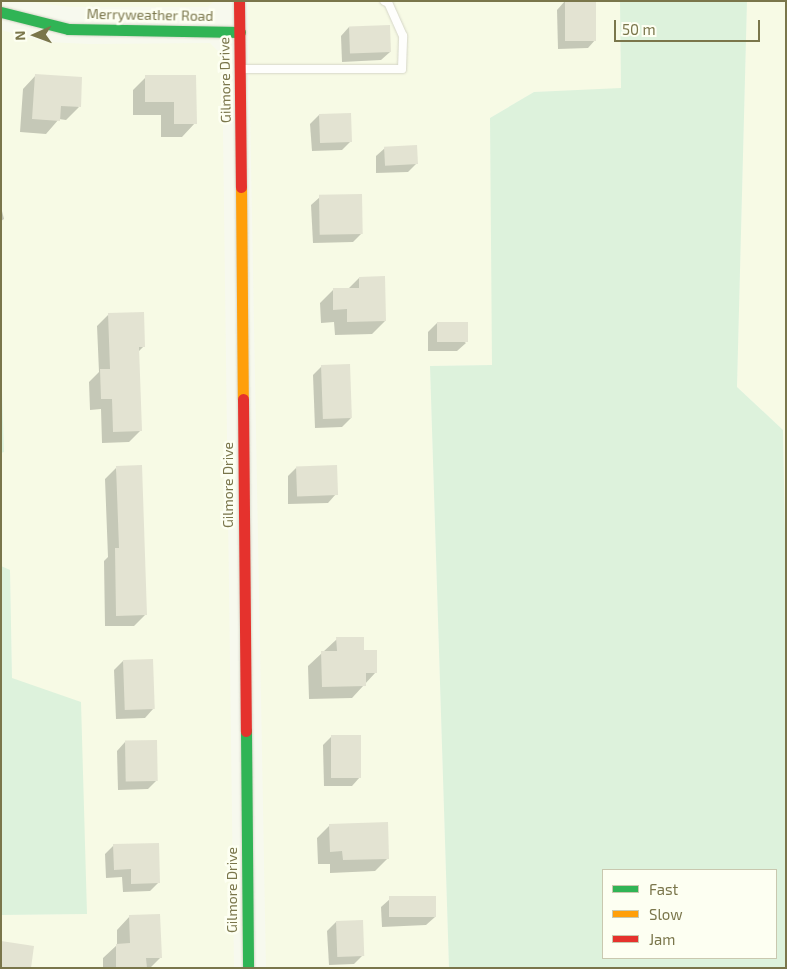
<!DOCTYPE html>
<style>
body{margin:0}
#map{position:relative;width:787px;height:969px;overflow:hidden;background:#f7f9ee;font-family:"Exo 2",sans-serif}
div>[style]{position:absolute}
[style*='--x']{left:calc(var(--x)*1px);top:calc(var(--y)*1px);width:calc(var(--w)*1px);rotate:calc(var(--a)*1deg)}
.residential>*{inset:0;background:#f7fae5}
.green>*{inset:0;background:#ddf2dc}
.shadow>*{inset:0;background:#0003}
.building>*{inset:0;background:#e3e3d2;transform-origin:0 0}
.roads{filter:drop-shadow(0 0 1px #d5d6c7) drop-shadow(0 0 1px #d5d6c7)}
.lane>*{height:8px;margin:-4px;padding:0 4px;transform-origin:4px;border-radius:4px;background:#fefefc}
.fast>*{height:11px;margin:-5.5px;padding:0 5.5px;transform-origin:5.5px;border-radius:5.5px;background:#30b455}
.slow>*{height:11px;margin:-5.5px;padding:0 5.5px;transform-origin:5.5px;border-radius:5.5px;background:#ff9f0a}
.jam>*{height:11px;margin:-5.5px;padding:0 5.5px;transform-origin:5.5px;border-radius:5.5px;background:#e5322d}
span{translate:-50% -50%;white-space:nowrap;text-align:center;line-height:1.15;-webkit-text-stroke:5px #fdfff2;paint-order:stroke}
.street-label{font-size:14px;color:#7a764b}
.frame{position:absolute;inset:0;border:2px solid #7a764b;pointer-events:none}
.legend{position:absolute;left:602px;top:869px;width:175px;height:90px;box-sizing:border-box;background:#fdfff2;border:1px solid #c9c8af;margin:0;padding:6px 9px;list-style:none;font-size:15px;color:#7a764b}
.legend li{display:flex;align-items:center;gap:10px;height:25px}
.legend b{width:25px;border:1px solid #c9c8af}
.north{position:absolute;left:10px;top:10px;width:50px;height:50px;-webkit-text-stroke:4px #fdfff2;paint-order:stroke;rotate:268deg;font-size:14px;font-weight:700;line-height:20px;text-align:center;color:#7a764b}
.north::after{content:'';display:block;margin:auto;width:18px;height:22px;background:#7a764b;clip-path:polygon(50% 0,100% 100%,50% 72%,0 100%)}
.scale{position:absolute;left:614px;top:20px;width:146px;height:22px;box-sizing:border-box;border:2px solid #7a764b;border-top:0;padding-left:6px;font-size:15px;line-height:18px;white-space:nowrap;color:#7a764b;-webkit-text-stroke:4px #fdfff2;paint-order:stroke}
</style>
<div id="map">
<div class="residential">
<div style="clip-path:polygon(23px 1px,214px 1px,208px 7px,70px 7px)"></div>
<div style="clip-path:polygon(248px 1px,620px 1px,621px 89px,534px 92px,490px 118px,493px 365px,430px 366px,449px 968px,266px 968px)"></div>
<div style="clip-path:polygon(747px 1px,786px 1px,786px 586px,783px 430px,737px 387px)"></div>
<div style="clip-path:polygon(1px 30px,46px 42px,90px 44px,210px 43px,222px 55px,234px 968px,1px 968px,1px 915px,87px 914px,12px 678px,10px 570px,1px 566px,1px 453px,4px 452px,1px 362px)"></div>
</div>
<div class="green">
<div style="clip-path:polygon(evenodd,620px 1px,747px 1px,737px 387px,783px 430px,786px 586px,786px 968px,449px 968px,430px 366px,492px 365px,490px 118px,534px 92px,621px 88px,620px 1px,603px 870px,776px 870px,776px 958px,603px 958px,603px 870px)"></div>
<div style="clip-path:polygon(1px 362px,4px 452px,1px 453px)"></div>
<div style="clip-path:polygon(1px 566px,10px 570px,12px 678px,81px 702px,87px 914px,1px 915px)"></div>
</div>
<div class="shadow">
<div style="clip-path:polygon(565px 1px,596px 39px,588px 48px,558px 49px,557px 10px)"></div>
<div style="clip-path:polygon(349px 27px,390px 52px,381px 60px,342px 62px,341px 36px)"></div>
<div style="clip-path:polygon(36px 75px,79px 107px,66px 120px,59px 119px,46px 134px,20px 132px,23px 89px)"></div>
<div style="clip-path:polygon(195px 76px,195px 123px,182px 137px,161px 137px,161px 115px,133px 115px,133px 90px,146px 77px)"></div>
<div style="clip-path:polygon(319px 115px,351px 141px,342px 150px,312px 151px,310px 124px)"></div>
<div style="clip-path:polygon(385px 148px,417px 163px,408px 172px,376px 173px,376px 156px)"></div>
<div style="clip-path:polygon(320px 197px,362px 233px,353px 242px,313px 243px,311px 205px)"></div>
<div style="clip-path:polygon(1px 207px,4px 219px,1px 221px)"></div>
<div style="clip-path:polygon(359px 278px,385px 321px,372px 334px,335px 335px,334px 322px,321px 323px,320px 303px,333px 290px,348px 289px)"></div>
<div style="clip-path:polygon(109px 314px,144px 346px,138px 352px,141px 430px,129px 442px,102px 443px,101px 409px,90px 410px,89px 382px,99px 372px,97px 326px)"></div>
<div style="clip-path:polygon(437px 323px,466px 343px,457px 351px,428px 351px,428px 332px)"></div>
<div style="clip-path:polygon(322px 366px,351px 418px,342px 427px,315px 428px,313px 375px)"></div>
<div style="clip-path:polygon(116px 468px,145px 615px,134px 626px,105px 626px,104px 561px,108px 557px,105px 479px)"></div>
<div style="clip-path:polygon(296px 468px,336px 494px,328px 503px,288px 504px,288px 476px)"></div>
<div style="clip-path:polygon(337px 639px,363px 651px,376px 672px,352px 698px,309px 699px,308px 666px)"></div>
<div style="clip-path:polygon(123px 661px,153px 709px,145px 718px,116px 719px,114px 670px)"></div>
<div style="clip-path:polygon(332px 736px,360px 777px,352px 786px,324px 786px,323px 745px)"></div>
<div style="clip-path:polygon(125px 742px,157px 780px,148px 789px,118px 790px,117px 751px)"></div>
<div style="clip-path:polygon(330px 825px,388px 858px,375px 871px,330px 873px,330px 864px,318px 864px,317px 838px)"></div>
<div style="clip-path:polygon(114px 845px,159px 882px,150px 891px,123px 892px,122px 877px,106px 878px,105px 854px)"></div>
<div style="clip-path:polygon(390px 899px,435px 917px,426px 925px,382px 927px,381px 907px)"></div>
<div style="clip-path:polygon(130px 916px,161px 957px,150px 968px,103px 968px,103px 958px,117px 945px,117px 930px)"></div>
<div style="clip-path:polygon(336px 922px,363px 955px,354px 964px,329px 965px,327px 931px)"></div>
</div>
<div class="building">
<div style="left:565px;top:1px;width:31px;height:40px"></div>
<div style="left:390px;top:25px;width:27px;height:41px;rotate:88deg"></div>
<div style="clip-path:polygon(35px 74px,82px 77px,81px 107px,61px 106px,60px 121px,32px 119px)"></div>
<div style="clip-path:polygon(145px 75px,196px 75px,197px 124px,174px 124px,174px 102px,145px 102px)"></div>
<div style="left:351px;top:113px;width:29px;height:32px;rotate:88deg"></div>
<div style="left:417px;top:145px;width:19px;height:33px;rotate:87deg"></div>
<div style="left:362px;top:194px;width:40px;height:43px;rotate:89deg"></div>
<div style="clip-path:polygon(385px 276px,386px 321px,347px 322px,347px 309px,333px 310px,333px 288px,359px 288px,359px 277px)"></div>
<div style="clip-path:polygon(144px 312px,145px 347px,139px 347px,142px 431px,113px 432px,112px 399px,101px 399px,100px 369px,110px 369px,108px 313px)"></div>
<div style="left:437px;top:322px;width:31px;height:20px"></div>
<div style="left:350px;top:364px;width:54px;height:29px;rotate:88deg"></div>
<div style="clip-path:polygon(142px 465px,147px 615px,116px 616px,115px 548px,119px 548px,116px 466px)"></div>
<div style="left:337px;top:465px;width:30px;height:41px;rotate:88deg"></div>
<div style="clip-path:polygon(336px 637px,364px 637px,364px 650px,377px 650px,377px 673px,366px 673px,366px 686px,322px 687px,321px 651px,337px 651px)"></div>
<div style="left:153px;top:659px;width:50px;height:30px;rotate:88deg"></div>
<div style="left:331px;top:735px;width:30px;height:43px"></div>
<div style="left:157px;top:740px;width:41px;height:32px;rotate:89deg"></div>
<div style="clip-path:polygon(388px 822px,389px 859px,343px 860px,342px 851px,330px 852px,329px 824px)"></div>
<div style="clip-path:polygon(159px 843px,160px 883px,131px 884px,131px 869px,114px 870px,113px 844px)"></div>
<div style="left:436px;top:896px;width:21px;height:47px;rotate:90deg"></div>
<div style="clip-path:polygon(160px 914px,162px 958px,146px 958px,147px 968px,116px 968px,116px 944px,130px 943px,129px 915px)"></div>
<div style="left:363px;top:920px;width:36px;height:27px;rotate:88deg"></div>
<div style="clip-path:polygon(1px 941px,34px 946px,31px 968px,1px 968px)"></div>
</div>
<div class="roads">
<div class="lane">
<div style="--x:240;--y:69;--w:162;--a:0"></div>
<div style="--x:402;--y:69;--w:33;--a:-88"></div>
<div style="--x:403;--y:36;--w:36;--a:-114"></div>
<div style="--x:388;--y:3;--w:4;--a:-153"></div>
</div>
<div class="fast">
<div style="--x:1;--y:12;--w:69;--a:14.2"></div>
<div style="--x:68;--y:29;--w:172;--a:1"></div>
<div style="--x:246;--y:731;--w:237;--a:89.5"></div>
</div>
<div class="slow">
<div style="--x:241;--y:187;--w:212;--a:89.5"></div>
</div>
<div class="jam">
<div style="--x:239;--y:1;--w:186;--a:89.4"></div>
<div style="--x:243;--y:399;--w:332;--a:89.5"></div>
</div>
</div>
<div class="street-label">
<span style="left:150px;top:15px;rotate:1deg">Merryweather Road</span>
<span style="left:225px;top:80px;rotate:-91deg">Gilmore Drive</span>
<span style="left:228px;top:485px;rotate:-90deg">Gilmore Drive</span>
<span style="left:232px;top:890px;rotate:-90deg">Gilmore Drive</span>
</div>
<div class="frame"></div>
<ul class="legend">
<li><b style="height:6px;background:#30b455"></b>Fast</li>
<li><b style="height:6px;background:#ff9f0a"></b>Slow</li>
<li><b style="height:6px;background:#e5322d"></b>Jam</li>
</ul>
<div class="north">N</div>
<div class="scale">50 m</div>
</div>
